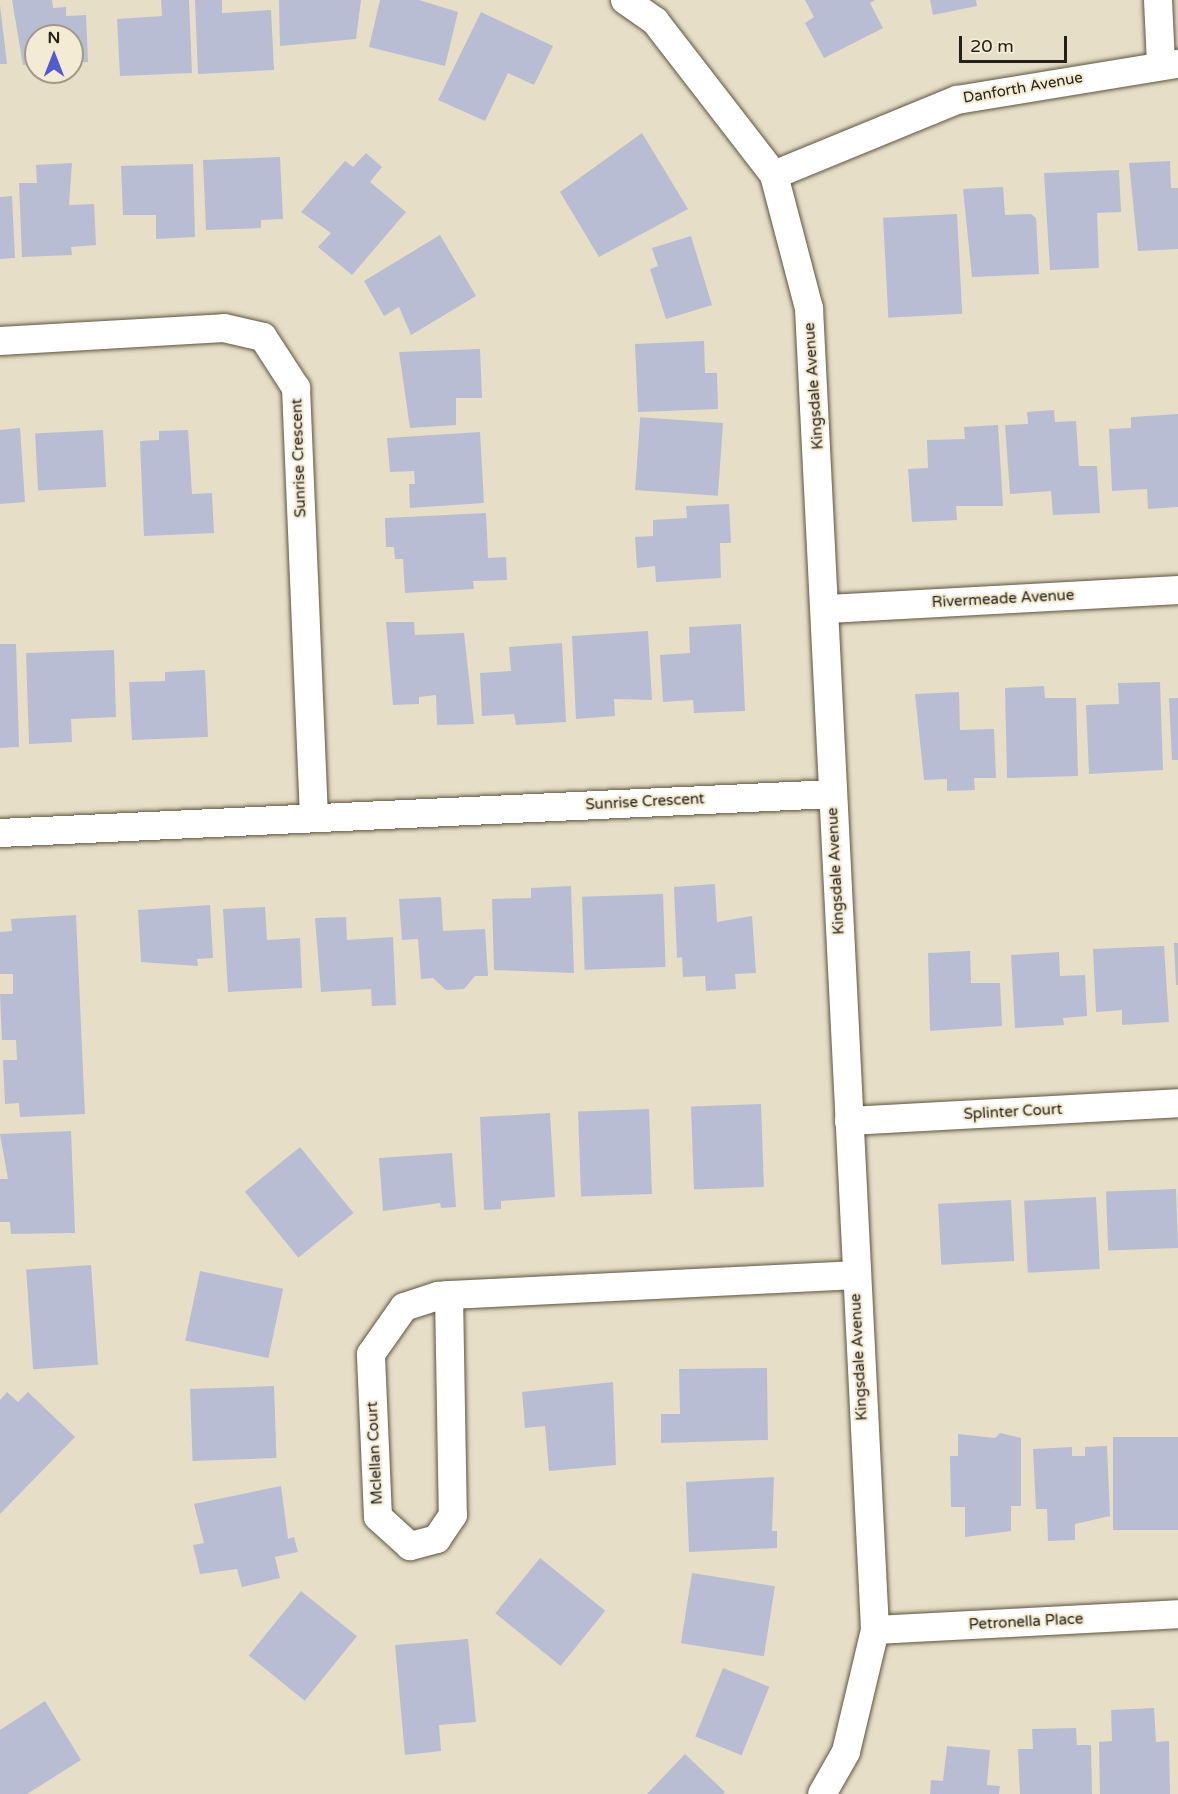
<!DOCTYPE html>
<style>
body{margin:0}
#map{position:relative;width:1178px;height:1794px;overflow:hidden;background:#e7dec7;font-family:"Varela Round",sans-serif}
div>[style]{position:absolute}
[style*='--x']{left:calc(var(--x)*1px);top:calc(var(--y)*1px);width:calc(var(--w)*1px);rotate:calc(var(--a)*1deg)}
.building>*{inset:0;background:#b8bdd3;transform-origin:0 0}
.roads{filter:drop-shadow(0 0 2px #5d5542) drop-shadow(0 0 2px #5d5542)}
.street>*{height:28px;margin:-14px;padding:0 14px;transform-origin:14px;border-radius:14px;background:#fff}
span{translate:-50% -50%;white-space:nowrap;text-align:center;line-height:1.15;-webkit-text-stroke:4.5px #f4ebd4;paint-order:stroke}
.street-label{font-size:15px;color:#242119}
.north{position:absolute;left:24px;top:24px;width:60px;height:60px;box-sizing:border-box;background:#f4ebd4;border:2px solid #a19a89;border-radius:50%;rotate:0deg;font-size:16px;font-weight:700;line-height:24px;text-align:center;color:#242119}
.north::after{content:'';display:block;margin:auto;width:21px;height:27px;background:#535bd1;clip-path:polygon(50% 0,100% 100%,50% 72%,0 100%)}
.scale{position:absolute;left:959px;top:36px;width:108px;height:27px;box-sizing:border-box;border:3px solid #242119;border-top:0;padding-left:8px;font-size:18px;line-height:21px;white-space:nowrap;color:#242119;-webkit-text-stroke:4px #f4ebd4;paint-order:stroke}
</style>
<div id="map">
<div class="building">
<div style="clip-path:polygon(12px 0,52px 0,53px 8px,66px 7px,66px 16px,86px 15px,88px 62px,72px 63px,72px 36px,36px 36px,36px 64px,23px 65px)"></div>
<div style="clip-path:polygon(161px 0,189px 0,192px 73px,120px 76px,117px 19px,162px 16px)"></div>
<div style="clip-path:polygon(195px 0,222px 0,222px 13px,271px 10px,274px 70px,198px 74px)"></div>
<div style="clip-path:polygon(279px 0,361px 0,356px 39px,280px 46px)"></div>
<div style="clip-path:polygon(380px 0,419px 0,458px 12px,445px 66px,369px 47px)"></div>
<div style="clip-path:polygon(805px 0,875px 0,870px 3px,883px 28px,824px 58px,805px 23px,814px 17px)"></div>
<div style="clip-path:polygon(930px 0,976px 0,977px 6px,933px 15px)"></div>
<div style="clip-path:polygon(0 5px,7px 64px,0 64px)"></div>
<div style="clip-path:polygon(481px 12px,553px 46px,534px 85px,508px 73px,485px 121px,438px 100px)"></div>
<div style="clip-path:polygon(642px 133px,688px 209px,599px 257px,560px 192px)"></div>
<div style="clip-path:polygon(366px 153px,382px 167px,370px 182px,406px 212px,352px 275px,318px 247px,331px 233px,301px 212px,345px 161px,353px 167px)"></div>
<div style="clip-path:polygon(280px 157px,283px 219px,261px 220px,261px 228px,206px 230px,203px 160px)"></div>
<div style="clip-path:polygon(1170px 161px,1171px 188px,1178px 188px,1178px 249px,1138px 251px,1129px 163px)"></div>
<div style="clip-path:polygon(72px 163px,69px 205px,94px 204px,96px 245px,71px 247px,72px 255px,22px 257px,19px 183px,37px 183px,36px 165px)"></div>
<div style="clip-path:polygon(193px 164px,195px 237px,156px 239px,156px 215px,123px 215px,121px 166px)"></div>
<div style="clip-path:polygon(1119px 170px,1121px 212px,1097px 213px,1099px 268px,1050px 270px,1044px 173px)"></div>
<div style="clip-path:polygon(1003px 187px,1005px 215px,1031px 214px,1036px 218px,1039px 274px,972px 277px,963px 189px)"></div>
<div style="clip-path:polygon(12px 196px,15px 258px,0 259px,0 197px)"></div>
<div style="left:957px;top:214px;width:100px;height:74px;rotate:87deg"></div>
<div style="clip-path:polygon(440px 235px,476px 296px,411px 335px,399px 307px,384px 316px,364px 281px)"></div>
<div style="clip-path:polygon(691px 236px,712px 305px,666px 319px,650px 269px,658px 266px,652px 248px)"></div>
<div style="clip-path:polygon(704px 341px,705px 373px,717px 373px,718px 409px,638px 412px,635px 344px)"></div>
<div style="clip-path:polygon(480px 349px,482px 398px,456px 398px,456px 425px,410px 428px,399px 352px)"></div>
<div style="clip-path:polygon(1054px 410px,1055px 422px,1076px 421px,1079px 466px,1097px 466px,1100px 513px,1053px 515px,1051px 491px,1010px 494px,1005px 425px,1028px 424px,1027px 412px)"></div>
<div style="clip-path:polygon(1178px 414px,1178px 507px,1148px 509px,1147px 489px,1112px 491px,1109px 429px,1131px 428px,1131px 417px)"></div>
<div style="left:723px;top:423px;width:73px;height:83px;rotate:94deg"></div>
<div style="clip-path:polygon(998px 425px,1003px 506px,956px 506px,957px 520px,912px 522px,908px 469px,928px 468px,927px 440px,965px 439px,964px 427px)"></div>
<div style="clip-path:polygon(20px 428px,25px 502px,0 504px,0 430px)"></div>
<div style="left:103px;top:430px;width:57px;height:68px;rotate:87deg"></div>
<div style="clip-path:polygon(188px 430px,192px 494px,212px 493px,214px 533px,144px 536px,140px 441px,159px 440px,159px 431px)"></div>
<div style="clip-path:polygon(480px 432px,484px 503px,410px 508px,409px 484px,415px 484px,414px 471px,390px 472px,387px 438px)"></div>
<div style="clip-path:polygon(729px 504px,731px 543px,720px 543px,721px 578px,656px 582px,655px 566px,637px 568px,635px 537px,653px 536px,653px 520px,687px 518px,686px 506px)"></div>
<div style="clip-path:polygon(486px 513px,488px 558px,506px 557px,507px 580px,473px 581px,474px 589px,405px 593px,403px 559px,395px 559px,394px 547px,386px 547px,385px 518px)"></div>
<div style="clip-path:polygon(386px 622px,414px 622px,415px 635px,464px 633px,474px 724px,437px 725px,436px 695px,419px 697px,419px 704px,393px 705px)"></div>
<div style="clip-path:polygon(741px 624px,745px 711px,694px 713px,693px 700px,663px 702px,660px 655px,690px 653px,689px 627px)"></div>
<div style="clip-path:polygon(648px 631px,652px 700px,614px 699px,615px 716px,576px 719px,572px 636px)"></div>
<div style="clip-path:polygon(562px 643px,566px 722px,516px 725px,514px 714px,482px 716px,480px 673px,511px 671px,509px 647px)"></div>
<div style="clip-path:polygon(0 644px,16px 644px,19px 747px,0 748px)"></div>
<div style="clip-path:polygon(114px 650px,116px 717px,71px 719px,72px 742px,29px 744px,26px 653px)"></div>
<div style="clip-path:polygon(205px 670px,208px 737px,132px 740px,129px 682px,165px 681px,165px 672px)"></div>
<div style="clip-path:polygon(1160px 682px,1163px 770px,1089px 774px,1086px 705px,1119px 704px,1118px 683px)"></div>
<div style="clip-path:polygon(1044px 686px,1045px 698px,1076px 698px,1078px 776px,1007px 778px,1005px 688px)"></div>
<div style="clip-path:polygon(959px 692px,960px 730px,994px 729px,996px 778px,974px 778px,975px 790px,947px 791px,947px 779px,924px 780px,915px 694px)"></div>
<div style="clip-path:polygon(1169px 698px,1178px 698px,1178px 760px,1172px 760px)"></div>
<div style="clip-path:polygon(715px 884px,717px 922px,752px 916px,756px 973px,735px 974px,736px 989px,706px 991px,705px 976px,683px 977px,682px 957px,677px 958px,674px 887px)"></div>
<div style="clip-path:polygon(571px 886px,574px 973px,494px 970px,492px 899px,531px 898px,531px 888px)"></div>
<div style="left:663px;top:894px;width:73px;height:81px;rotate:88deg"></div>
<div style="clip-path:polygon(441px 897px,443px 931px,485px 929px,488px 976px,475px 976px,464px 989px,446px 990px,433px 978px,421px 979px,418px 939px,402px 940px,399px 899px)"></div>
<div style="clip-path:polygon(210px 905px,213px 958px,197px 959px,198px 966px,141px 962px,138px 910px)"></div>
<div style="clip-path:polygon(265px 907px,267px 940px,300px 938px,302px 988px,228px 992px,223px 909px)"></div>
<div style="clip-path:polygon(76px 915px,85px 1114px,20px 1117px,19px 1103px,5px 1104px,3px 1060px,17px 1060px,16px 1040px,2px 1040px,0 994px,13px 994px,13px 974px,0 974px,0 932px,12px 931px,11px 919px)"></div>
<div style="clip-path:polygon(346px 917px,347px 940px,393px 937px,396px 1005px,372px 1006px,371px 989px,321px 992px,315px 918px)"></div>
<div style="clip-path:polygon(1174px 943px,1178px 943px,1178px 985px,1176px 985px)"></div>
<div style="clip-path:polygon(1164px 946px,1169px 1022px,1122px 1025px,1122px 1010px,1096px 1012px,1093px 949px)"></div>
<div style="clip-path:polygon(970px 951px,971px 983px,1000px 983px,1002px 1026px,930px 1031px,928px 953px)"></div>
<div style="clip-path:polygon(1059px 952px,1060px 976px,1085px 975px,1087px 1016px,1063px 1018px,1064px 1025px,1015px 1028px,1011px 955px)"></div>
<div style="left:761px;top:1104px;width:83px;height:70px;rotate:88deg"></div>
<div style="left:649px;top:1109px;width:85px;height:71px;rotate:88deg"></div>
<div style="clip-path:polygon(550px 1113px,555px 1197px,501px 1201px,501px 1209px,484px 1210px,480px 1117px)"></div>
<div style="clip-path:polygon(71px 1131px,75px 1233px,11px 1234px,10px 1222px,0 1222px,0 1179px,8px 1179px,0 1134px)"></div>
<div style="left:300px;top:1147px;width:85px;height:71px;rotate:51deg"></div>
<div style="clip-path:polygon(452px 1153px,456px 1207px,441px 1208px,440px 1203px,383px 1211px,379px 1158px)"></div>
<div style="left:1176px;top:1189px;width:59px;height:70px;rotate:88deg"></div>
<div style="left:1096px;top:1197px;width:72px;height:72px;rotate:87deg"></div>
<div style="left:1011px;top:1200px;width:61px;height:73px;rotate:87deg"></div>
<div style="left:91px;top:1265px;width:100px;height:65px;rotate:86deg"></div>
<div style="left:200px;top:1271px;width:85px;height:71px;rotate:12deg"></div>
<div style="clip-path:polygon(767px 1368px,768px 1440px,661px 1443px,661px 1414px,680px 1414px,679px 1369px)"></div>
<div style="clip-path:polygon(613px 1382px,616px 1465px,549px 1471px,545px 1426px,525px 1428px,522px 1392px)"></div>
<div style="left:274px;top:1386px;width:72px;height:84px;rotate:88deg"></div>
<div style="clip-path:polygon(7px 1392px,18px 1402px,28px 1392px,75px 1437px,0 1514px,0 1400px)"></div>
<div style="clip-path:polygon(1000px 1433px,1021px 1438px,1021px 1506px,1011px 1506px,1011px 1531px,965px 1537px,965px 1507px,951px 1507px,950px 1456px,958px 1456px,958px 1434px,995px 1438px)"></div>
<div style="left:1178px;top:1437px;width:93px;height:65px;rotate:90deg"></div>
<div style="clip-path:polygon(1107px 1446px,1110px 1516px,1075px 1524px,1075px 1540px,1048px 1541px,1047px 1509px,1036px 1509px,1033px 1449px,1072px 1447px,1072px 1456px,1085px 1456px,1085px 1447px)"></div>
<div style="clip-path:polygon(774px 1477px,772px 1531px,777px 1531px,777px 1548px,689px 1552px,686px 1482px)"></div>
<div style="clip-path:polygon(281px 1486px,288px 1539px,294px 1537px,298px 1552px,275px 1557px,280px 1578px,242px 1587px,237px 1569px,200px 1574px,193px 1545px,204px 1543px,194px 1504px)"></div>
<div style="left:540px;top:1558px;width:84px;height:71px;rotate:39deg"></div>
<div style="left:692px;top:1573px;width:84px;height:71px;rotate:9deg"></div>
<div style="left:301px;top:1591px;width:72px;height:83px;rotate:39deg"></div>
<div style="clip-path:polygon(468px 1639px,476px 1722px,439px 1725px,441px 1751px,405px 1755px,395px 1645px)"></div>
<div style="left:723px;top:1668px;width:50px;height:74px;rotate:22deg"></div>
<div style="clip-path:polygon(45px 1701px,81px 1760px,27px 1794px,0 1794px,0 1730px)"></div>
<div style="clip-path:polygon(1154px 1708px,1156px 1742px,1169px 1741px,1170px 1794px,1100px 1794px,1099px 1742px,1112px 1741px,1111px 1710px)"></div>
<div style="clip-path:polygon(1076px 1728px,1077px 1745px,1091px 1745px,1092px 1794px,1020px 1794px,1018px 1749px,1033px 1749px,1032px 1729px)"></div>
<div style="clip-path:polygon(947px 1746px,990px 1750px,987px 1785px,1000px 1786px,999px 1794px,930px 1794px,931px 1780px,943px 1781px)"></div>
<div style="clip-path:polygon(685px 1754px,725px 1792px,723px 1794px,647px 1794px)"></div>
</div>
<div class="roads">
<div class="street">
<div style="--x:625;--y:0;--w:37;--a:35"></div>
<div style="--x:655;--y:21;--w:195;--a:52.3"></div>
<div style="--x:774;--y:175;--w:138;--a:75.3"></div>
<div style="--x:809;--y:308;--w:1324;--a:87.14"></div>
<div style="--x:875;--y:1630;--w:125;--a:103.4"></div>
<div style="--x:846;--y:1752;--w:48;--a:119.7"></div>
<div style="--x:1158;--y:0;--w:63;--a:87.3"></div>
<div style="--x:774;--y:175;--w:198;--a:-22.3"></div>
<div style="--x:957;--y:100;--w:224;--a:-9.3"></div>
<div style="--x:0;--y:341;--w:224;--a:-3.3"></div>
<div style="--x:224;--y:328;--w:40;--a:13"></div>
<div style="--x:263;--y:337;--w:61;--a:57.1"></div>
<div style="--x:296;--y:388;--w:429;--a:87.6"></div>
<div style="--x:828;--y:609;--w:351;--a:-3.1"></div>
<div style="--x:0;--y:833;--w:833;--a:-2.68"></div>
<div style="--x:849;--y:1121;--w:329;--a:-3.1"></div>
<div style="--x:449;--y:1295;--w:220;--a:89"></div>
<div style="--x:453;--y:1515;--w:29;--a:124"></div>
<div style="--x:437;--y:1539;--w:28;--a:165"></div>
<div style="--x:410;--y:1546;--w:43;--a:-137.8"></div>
<div style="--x:378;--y:1517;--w:163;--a:-92.5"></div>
<div style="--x:371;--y:1354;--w:57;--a:-54.9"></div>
<div style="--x:404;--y:1307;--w:36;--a:-18"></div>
<div style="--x:438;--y:1296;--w:11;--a:-5"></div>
<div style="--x:449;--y:1295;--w:405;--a:-2.8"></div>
<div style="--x:875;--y:1630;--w:303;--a:-3"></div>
</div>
</div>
<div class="street-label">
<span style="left:1023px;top:88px;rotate:-10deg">Danforth Avenue</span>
<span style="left:814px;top:386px;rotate:-94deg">Kingsdale Avenue</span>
<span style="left:299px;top:458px;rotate:-92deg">Sunrise Crescent</span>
<span style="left:1003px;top:599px;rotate:-3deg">Rivermeade Avenue</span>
<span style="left:645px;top:802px;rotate:-3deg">Sunrise Crescent</span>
<span style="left:836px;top:871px;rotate:-93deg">Kingsdale Avenue</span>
<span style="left:1013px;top:1112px;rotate:-3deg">Splinter Court</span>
<span style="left:859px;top:1357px;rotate:-93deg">Kingsdale Avenue</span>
<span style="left:375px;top:1453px;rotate:-93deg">Mclellan Court</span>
<span style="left:1026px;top:1622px;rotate:-3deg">Petronella Place</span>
</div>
<div class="north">N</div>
<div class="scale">20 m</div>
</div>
